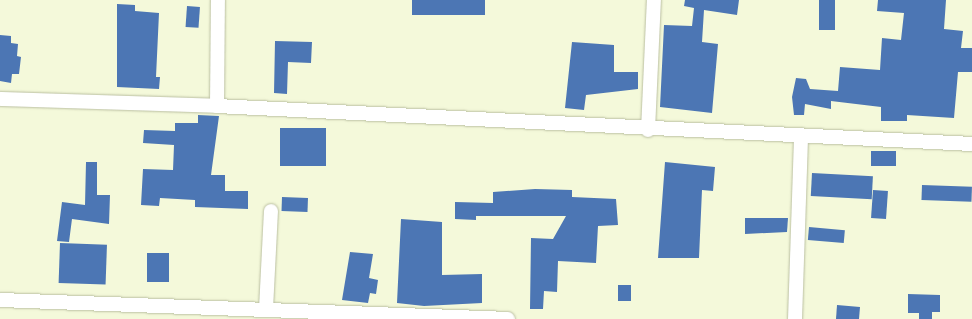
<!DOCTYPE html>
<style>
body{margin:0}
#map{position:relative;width:972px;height:319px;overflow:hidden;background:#f4f9da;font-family:"Golos Text",sans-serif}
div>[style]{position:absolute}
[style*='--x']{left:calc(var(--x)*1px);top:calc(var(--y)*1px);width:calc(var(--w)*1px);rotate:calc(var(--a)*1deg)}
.building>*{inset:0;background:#4c76b4;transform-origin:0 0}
.roads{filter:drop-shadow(0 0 1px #babfa1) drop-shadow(0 0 1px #babfa1)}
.street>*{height:14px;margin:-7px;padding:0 7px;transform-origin:7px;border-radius:7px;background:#fff}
span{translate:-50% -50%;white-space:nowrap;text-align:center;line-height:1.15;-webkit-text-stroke:3.5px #fff;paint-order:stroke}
</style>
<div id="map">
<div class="building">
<div style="left:412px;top:0;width:73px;height:15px"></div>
<div style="clip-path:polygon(685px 0,739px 0,737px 15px,704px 10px,702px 42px,718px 44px,712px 113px,660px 107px,664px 25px,692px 26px,694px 8px,684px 6px)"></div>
<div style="left:819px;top:0;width:16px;height:30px"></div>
<div style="clip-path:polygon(878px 0,946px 0,944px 29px,963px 31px,961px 48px,972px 48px,972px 72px,958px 72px,954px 118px,907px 115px,907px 121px,881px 121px,881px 107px,831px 101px,831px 109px,805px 104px,804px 115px,794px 115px,792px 97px,796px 78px,806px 79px,810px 89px,838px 91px,840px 67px,880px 70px,882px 38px,901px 40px,904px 13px,877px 11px)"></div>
<div style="clip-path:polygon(117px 4px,135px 5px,135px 11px,159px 13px,156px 77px,160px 77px,159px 89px,117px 87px)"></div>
<div style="left:187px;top:6px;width:13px;height:21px;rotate:4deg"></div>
<div style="clip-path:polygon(0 35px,11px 36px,11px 43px,18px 44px,17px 56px,21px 57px,19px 74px,12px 74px,11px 83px,0 81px)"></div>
<div style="clip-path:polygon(275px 41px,312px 42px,311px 63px,288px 62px,287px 94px,274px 93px)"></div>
<div style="clip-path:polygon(572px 42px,614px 45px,614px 72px,638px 72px,638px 89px,586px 95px,584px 110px,565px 108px)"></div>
<div style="clip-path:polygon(198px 115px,219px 116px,211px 175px,225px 175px,225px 191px,248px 191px,248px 209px,195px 207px,195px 200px,160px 198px,159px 206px,141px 205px,143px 169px,173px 170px,174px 145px,143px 143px,144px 130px,175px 131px,175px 123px,198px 123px)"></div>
<div style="left:326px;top:128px;width:38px;height:46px;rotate:90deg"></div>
<div style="left:871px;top:151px;width:25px;height:15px"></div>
<div style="clip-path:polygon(86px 162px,97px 162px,97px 195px,110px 195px,109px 224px,72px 219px,69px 242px,57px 241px,62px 202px,85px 205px)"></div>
<div style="clip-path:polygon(665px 162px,715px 167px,713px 191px,702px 190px,699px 258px,658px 258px)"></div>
<div style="left:812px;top:173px;width:61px;height:23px;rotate:3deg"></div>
<div style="left:922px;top:185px;width:50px;height:15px;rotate:2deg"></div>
<div style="clip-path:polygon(535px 189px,572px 190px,572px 197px,616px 199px,618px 225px,598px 226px,596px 263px,558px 261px,557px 292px,544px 291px,543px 309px,530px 309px,531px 238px,553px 239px,566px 216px,476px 216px,476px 220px,455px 219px,455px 202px,493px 203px,493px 192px)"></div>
<div style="left:873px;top:190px;width:15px;height:28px;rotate:4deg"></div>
<div style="left:282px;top:197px;width:26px;height:14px;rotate:2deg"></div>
<div style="clip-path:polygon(745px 218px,788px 218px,787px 232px,745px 234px)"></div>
<div style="clip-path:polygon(401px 219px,442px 222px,442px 275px,482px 274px,482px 303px,424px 306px,397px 303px)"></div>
<div style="left:809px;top:227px;width:36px;height:13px;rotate:5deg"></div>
<div style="left:60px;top:243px;width:47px;height:40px;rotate:2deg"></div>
<div style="clip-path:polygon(350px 252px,373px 254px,369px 278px,378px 280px,376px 294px,370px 293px,368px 303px,342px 300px)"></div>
<div style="left:147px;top:253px;width:22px;height:29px"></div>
<div style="left:618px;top:285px;width:13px;height:16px"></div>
<div style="clip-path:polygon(908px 294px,940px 295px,940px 312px,932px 312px,932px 319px,919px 319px,919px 313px,908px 313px)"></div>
<div style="clip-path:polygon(837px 305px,860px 307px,859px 319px,836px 319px)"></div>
</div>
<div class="roads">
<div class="street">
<div style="--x:0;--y:99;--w:217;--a:1.8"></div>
<div style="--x:217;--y:106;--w:756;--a:2.88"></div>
<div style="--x:217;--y:106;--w:106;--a:-89.5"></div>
<div style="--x:648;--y:130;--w:130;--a:-87.4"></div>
<div style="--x:0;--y:300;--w:508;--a:2.14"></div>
<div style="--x:266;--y:309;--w:98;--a:-87.1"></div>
<div style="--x:795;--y:319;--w:182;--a:-88.1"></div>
</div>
</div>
</div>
